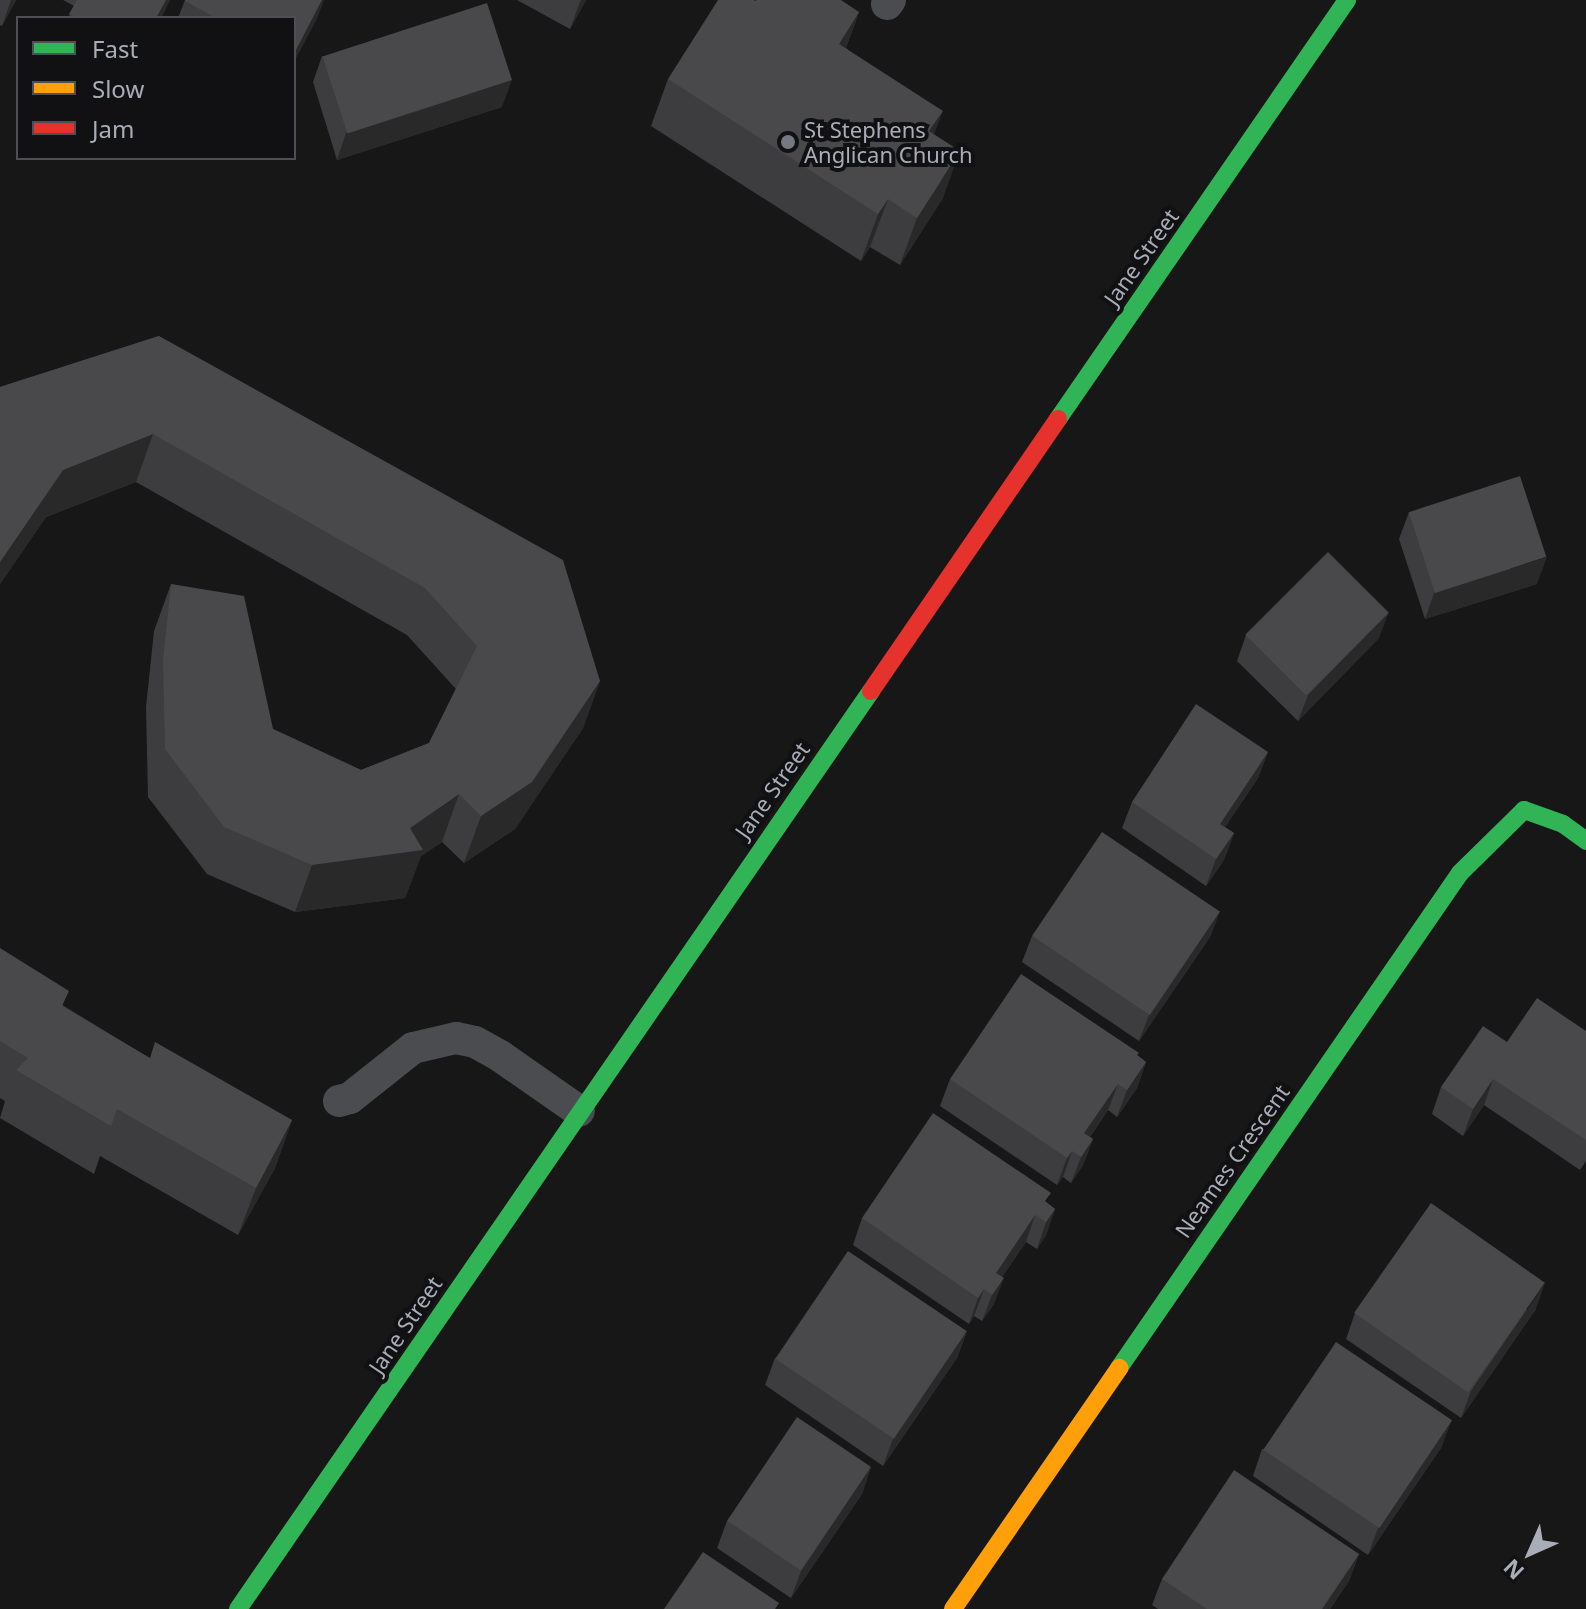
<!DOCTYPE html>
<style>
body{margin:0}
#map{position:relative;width:1586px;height:1609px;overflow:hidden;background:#171717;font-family:"Noto Sans",sans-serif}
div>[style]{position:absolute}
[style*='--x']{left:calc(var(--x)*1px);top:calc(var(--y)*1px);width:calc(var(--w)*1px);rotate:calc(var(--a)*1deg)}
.lane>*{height:32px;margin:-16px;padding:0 16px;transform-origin:16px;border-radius:16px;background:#4b4c50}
.fast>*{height:18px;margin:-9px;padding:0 9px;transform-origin:9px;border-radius:9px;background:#30b455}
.slow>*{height:18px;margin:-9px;padding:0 9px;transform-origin:9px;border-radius:9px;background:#ff9f0a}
.jam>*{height:18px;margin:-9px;padding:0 9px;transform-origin:9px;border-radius:9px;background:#e5322d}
.wall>*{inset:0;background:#3d3d3f}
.shaded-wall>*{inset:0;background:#29292a}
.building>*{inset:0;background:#49494c;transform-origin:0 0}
.dots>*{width:22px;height:22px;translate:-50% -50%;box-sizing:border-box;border:4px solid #111113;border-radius:50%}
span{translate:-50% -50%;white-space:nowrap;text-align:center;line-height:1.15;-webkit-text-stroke:8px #111113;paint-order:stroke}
.poi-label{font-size:22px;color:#a8adb8}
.left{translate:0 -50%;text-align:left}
.street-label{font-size:22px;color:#a8adb8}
.legend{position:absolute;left:16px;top:16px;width:280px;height:144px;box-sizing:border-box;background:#111113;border:2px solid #4d4f55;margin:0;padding:10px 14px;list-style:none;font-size:24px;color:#a8adb8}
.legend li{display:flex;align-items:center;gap:16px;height:40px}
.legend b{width:40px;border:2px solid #4d4f55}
.north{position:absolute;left:1490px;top:1513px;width:80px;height:80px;-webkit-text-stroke:6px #111113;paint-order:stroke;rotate:225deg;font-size:22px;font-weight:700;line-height:32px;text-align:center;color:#a8adb8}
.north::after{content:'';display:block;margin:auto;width:28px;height:36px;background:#a8adb8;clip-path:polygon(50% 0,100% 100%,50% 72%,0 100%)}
</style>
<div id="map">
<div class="lane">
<div style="--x:887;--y:4;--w:5;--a:-53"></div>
<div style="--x:339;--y:1101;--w:11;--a:-15"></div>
<div style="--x:350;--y:1098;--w:80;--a:-38.4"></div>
<div style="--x:413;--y:1048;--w:44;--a:-13.1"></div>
<div style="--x:456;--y:1038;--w:19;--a:12"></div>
<div style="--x:475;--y:1042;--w:29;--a:29"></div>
<div style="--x:500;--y:1056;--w:96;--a:34.8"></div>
</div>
<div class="fast">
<div style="--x:1058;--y:419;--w:509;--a:-55.4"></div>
<div style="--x:1119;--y:1368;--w:601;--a:-55.44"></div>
<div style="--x:1460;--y:873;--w:90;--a:-44.5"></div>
<div style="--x:1524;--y:810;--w:41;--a:19.7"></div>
<div style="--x:1563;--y:824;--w:29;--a:36"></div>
<div style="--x:238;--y:1609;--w:1115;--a:-55.41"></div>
</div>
<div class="slow">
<div style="--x:953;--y:1609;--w:293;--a:-55.4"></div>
</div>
<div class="jam">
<div style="--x:871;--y:691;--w:330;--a:-55.5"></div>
</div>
<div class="wall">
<div style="clip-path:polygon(0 0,16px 0,2px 26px,0 25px)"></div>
<div style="clip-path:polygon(63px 0,170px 0,161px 18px,68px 18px,74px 6px)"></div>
<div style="clip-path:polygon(185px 0,317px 19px,178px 18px)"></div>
<div style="clip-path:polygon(517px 0,586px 0,570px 29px)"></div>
<div style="clip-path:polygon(756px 1px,859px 12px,846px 48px,934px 134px,943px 198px,900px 265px,870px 247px,861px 261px,651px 126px,668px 79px)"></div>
<div style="clip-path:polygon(322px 56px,502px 107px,337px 160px,313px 82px)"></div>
<div style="clip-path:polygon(159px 336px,600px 681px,583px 728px,515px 829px,464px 863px,442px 842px,421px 856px,405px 898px,295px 912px,207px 874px,148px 797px,146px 707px,154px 631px,171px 584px,273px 729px,361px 770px,429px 743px,456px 689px,407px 635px,136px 482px,46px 517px,0 584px,0 387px)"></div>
<div style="clip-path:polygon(1409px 512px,1537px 584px,1425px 619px,1399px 539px)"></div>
<div style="clip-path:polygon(1246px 635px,1379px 638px,1298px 721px,1237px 661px)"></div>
<div style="clip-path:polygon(1268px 752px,1258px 778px,1225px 827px,1234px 833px,1224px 860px,1206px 886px,1122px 828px,1132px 802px)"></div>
<div style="clip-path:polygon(1220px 911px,1210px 937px,1139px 1041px,1022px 962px,1032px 936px)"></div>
<div style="clip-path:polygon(0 948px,64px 1006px,149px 1058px,292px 1120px,275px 1168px,238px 1235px,100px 1156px,94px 1174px,0 1118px,5px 1101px,0 1098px)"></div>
<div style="clip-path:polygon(1586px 1031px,1586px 1161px,1580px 1170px,1484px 1105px,1463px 1136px,1432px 1114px,1441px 1087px,1507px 1042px)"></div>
<div style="clip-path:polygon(1138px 1056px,1146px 1062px,1137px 1088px,1117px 1117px,1108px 1110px,1090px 1137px,1093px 1139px,1083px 1165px,1071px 1183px,1063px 1177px,1057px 1185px,940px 1106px,950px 1079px)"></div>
<div style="clip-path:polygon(1047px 1203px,1055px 1209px,1046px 1235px,1037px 1249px,1026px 1242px,1002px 1277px,994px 1304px,982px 1321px,974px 1316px,969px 1324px,853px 1245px,862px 1218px)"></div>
<div style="clip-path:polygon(1536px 1309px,1461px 1418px,1346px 1339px,1355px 1313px)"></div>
<div style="clip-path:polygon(967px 1331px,957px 1358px,883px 1466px,765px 1385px,775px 1358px)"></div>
<div style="clip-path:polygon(1451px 1421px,1441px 1448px,1368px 1555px,1253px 1476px,1262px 1449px)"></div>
<div style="clip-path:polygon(871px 1467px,862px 1494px,791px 1598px,717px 1548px,727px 1521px)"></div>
<div style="clip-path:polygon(1359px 1554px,1349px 1581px,1330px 1609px,1158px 1609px,1152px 1605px,1162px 1579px)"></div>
</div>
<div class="shaded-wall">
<div style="clip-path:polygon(11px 0,16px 0,2px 26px)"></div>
<div style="clip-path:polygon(166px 0,170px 0,161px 18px,156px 18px)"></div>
<div style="clip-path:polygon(322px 0,324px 0,317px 19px,294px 62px,294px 54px)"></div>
<div style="clip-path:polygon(581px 0,586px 0,570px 29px,580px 2px)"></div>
<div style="clip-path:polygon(859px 12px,842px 59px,839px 44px)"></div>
<div style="clip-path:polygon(512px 80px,502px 107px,337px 160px,346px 133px)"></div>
<div style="clip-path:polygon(943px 111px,925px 158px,929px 131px)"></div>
<div style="clip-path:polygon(960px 151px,943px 198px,900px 265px,917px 218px)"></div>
<div style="clip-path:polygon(888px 199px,870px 247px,861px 261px,878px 214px)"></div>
<div style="clip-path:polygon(153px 434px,136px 482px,46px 517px,0 584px,0 562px,63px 470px)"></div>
<div style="clip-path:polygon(1547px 557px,1537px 584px,1425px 619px,1434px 593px)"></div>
<div style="clip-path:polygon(1389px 612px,1379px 638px,1298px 721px,1308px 695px)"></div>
<div style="clip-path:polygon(600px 681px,583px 728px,515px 829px,464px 863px,481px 816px)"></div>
<div style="clip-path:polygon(1268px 752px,1258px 778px,1210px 850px,1220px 824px)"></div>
<div style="clip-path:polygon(459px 794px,442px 842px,421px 856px,405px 898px,295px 912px,312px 865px,410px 828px)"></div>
<div style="clip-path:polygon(1234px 833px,1224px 860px,1206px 886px,1216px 859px)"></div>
<div style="clip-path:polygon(1220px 911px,1210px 937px,1139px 1041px,1149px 1015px)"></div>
<div style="clip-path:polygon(1146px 1062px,1137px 1088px,1117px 1117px,1127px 1090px)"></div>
<div style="clip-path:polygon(1493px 1079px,1484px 1105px,1463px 1136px,1473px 1109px)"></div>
<div style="clip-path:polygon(1118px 1084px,1108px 1110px,1078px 1155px,1084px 1133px)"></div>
<div style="clip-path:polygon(292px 1120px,275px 1168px,238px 1235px,256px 1188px)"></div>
<div style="clip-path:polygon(1093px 1139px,1083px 1165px,1071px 1183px,1081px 1157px)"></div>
<div style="clip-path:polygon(1072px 1151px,1063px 1177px,1057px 1185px,1067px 1158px)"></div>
<div style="clip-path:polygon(1055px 1209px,1046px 1235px,1037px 1249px,1046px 1222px)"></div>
<div style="clip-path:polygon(1035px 1215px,1026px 1242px,990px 1294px,996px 1273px)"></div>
<div style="clip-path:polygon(1004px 1278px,994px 1304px,982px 1321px,992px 1295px)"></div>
<div style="clip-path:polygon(1545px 1283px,1536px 1309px,1461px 1418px,1471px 1391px)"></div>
<div style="clip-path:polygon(984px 1289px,974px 1316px,969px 1324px,978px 1298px)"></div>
<div style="clip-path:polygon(967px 1331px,957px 1358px,883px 1466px,893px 1439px)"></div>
<div style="clip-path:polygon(1451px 1421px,1441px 1448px,1368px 1555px,1378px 1528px)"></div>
<div style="clip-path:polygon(871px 1467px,862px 1494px,791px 1598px,801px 1571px)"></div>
<div style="clip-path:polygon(1359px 1554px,1349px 1581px,1330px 1609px,1322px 1609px)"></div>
</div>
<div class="building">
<div style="clip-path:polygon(77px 0,166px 0,156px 18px,77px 18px,69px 14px)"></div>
<div style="clip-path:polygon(185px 0,322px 0,294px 54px,294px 18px,216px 18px,185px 1px)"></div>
<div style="clip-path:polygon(718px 0,754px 0,756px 1px,756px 0,841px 0,859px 12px,839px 44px,943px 111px,929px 131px,960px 151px,917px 218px,888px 199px,878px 214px,668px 79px)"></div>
<div style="left:487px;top:3px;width:81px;height:173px;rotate:72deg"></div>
<div style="clip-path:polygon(159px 336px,563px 560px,600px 681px,532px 782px,481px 816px,459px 794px,410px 828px,423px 850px,312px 865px,224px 827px,165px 749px,163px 660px,171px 584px,244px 596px,273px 729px,361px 770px,429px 743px,477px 646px,425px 588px,153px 434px,63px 470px,0 562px,0 387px)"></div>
<div style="left:1520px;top:476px;width:85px;height:117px;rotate:72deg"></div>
<div style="left:1328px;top:552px;width:86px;height:117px;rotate:45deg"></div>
<div style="clip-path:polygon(1196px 704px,1268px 752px,1220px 824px,1234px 833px,1216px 859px,1132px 802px)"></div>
<div style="left:1102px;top:832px;width:142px;height:125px;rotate:34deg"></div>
<div style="clip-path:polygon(0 948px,69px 991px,62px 1006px,150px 1058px,155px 1042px,292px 1120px,256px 1188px,117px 1109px,111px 1126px,16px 1070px,28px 1058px,0 1041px)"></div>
<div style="clip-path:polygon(1021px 974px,1139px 1053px,1137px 1055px,1146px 1062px,1127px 1090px,1118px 1084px,1084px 1133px,1093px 1139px,1081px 1157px,1072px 1151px,1067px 1158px,950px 1079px)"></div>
<div style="clip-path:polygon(1537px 998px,1586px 1031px,1586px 1140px,1493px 1079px,1473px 1109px,1441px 1087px,1483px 1026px,1507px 1042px)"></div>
<div style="clip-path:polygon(933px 1113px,1051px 1193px,1045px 1201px,1055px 1209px,1046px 1222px,1035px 1215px,996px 1273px,1004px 1278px,992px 1295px,984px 1289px,978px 1298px,862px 1218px)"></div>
<div style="left:1431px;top:1203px;width:139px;height:134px;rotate:35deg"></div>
<div style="left:848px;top:1251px;width:143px;height:130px;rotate:34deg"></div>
<div style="left:1336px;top:1342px;width:140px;height:130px;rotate:34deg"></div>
<div style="left:797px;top:1417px;width:89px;height:125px;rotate:34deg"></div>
<div style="clip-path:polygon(1234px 1470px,1359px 1554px,1322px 1609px,1207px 1609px,1162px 1579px)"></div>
<div style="clip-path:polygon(703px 1552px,779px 1603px,775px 1609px,664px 1609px)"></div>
</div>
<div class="dots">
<div style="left:788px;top:142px;background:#757880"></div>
</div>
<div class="poi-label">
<span class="left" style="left:804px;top:142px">St Stephens<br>Anglican Church</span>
</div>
<div class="street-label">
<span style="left:1141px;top:257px;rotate:-55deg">Jane Street</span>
<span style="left:772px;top:790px;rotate:-55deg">Jane Street</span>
<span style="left:1232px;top:1161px;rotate:-55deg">Neames Crescent</span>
<span style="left:405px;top:1325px;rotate:-56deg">Jane Street</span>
</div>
<ul class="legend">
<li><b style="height:10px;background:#30b455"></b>Fast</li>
<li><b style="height:10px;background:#ff9f0a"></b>Slow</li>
<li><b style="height:10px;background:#e5322d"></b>Jam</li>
</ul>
<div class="north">N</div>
</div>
